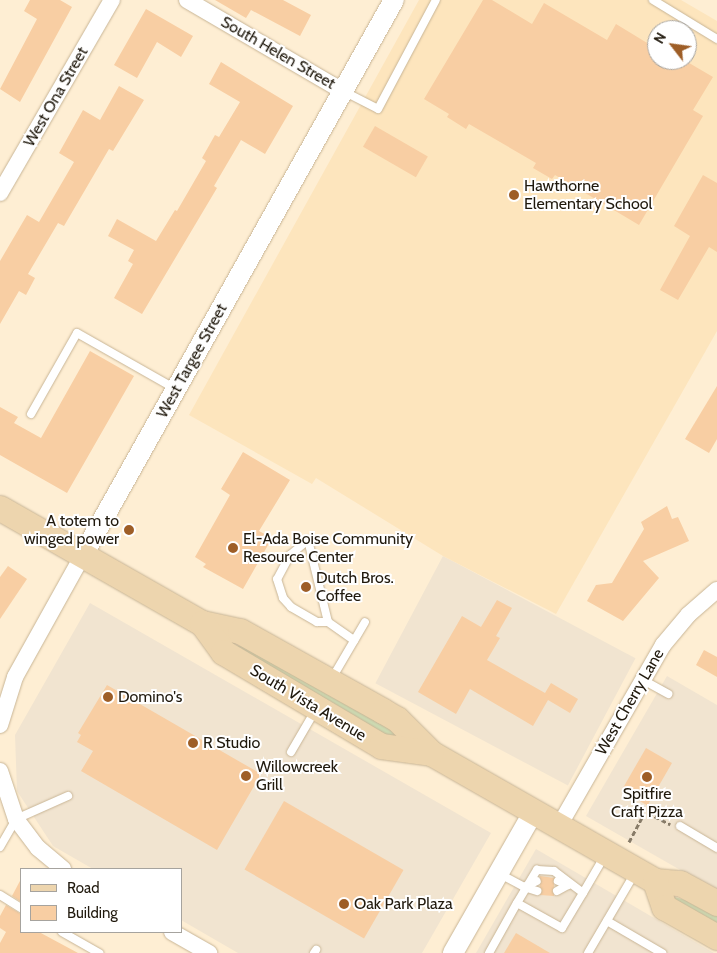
<!DOCTYPE html>
<style>
body{margin:0}
#map{position:relative;width:717px;height:953px;overflow:hidden;background:#feeed3;font-family:Cabin,sans-serif}
div>[style]{position:absolute}
[style*='--x']{left:calc(var(--x)*1px);top:calc(var(--y)*1px);width:calc(var(--w)*1px);rotate:calc(var(--a)*1deg)}
.commercial>*{inset:0;background:#f1e4d0;transform-origin:0 0}
.built>*{inset:0;background:#fde5bd}
.green>*{inset:0;background:#ccdcb3}
.building>*{inset:0;background:#f8cea3;transform-origin:0 0}
.path>*{height:3px;margin-top:-1.5px;transform-origin:0;background:repeating-linear-gradient(90deg,#877b68 0 5px,transparent 0 7.5px)}
.roads{filter:drop-shadow(0 0 1px #c8b596) drop-shadow(0 0 1px #c8b596)}
.service>*{height:8px;margin:-4px;padding:0 4px;transform-origin:4px;border-radius:4px;background:#fff}
.minor>*{height:16px;margin:-8px;padding:0 8px;transform-origin:8px;border-radius:8px;background:#fff}
.tertiary>*{height:20px;margin:-10px;padding:0 10px;transform-origin:10px;border-radius:10px;background:#fff}
.primary>*{height:25px;margin:-12.5px;padding:0 12.5px;transform-origin:12.5px;border-radius:12.5px;background:#edd5ae}
.dots>*{width:14px;height:14px;translate:-50% -50%;box-sizing:border-box;border:2px solid #fff;border-radius:50%}
span{translate:-50% -50%;white-space:nowrap;text-align:center;line-height:1.15;-webkit-text-stroke:4px #fff;paint-order:stroke}
.street-label{font-size:16px;color:#20190d}
.poi-label{font-size:16px;color:#20190d}
.left{translate:0 -50%;text-align:left}
.right{translate:-100% -50%;text-align:right}
.legend{position:absolute;left:20px;top:868px;width:162px;height:65px;box-sizing:border-box;background:#fff;border:1px solid #a6a39e;margin:0;padding:6px 9px;list-style:none;font-size:15px;color:#20190d}
.legend li{display:flex;align-items:center;gap:10px;height:25px}
.legend b{width:25px;border:1px solid #a6a39e}
.north{position:absolute;left:647px;top:20px;width:50px;height:50px;box-sizing:border-box;background:#fff;border:1px solid #a6a39e;border-radius:50%;rotate:300deg;font-size:14px;font-weight:700;line-height:20px;text-align:center;color:#20190d}
.north::after{content:'';display:block;margin:auto;width:18px;height:22px;background:#9e5e27;clip-path:polygon(50% 0,100% 100%,50% 72%,0 100%)}
</style>
<div id="map">
<div class="commercial">
<div style="left:443px;top:556px;width:218px;height:144px;rotate:28deg"></div>
<div style="clip-path:polygon(90px 603px,491px 833px,422px 953px,238px 953px,181px 920px,181px 869px,93px 869px,53px 846px,17px 791px,15px 735px)"></div>
<div style="clip-path:polygon(667px 676px,717px 705px,717px 891px,586px 816px)"></div>
<div style="clip-path:polygon(536px 849px,714px 953px,476px 953px)"></div>
</div>
<div class="built">
<div style="clip-path:polygon(evenodd,419px 0,681px 0,717px 21px,717px 331px,556px 614px,443px 556px,316px 478px,312px 484px,189px 415px,419px 0,657px 30px,687px 30px,687px 60px,657px 60px,657px 30px)"></div>
</div>
<div class="green">
<div style="clip-path:polygon(233px 645px,246px 647px,417px 742px,392px 740px)"></div>
<div style="clip-path:polygon(671px 896px,689px 901px,717px 915px,717px 927px)"></div>
</div>
<div class="building">
<div style="clip-path:polygon(30px 0,60px 0,72px 7px,20px 102px,0 89px,37px 19px,24px 11px)"></div>
<div style="clip-path:polygon(215px 0,283px 0,311px 15px,300px 36px,251px 10px,246px 18px)"></div>
<div style="clip-path:polygon(483px 0,492px 0,532px 24px,544px 3px,607px 40px,616px 24px,657px 49px,657px 60px,684px 60px,713px 77px,693px 110px,703px 116px,639px 225px,555px 175px,552px 179px,533px 168px,536px 163px,469px 124px,466px 129px,447px 117px,449px 114px,424px 99px)"></div>
<div style="clip-path:polygon(146px 9px,193px 36px,181px 57px,157px 42px,137px 78px,114px 65px)"></div>
<div style="clip-path:polygon(221px 62px,293px 106px,265px 154px,241px 140px,214px 186px,217px 188px,142px 314px,114px 298px,133px 264px,128px 261px,134px 250px,108px 236px,117px 219px,156px 241px,175px 210px,177px 211px,206px 161px,202px 158px,215px 135px,219px 137px,240px 102px,209px 84px)"></div>
<div style="clip-path:polygon(119px 86px,144px 100px,113px 151px,109px 149px,64px 226px,58px 223px,28px 274px,35px 278px,26px 295px,19px 291px,0 324px,0 261px,27px 215px,39px 222px,74px 162px,59px 153px,83px 110px,100px 120px)"></div>
<div style="left:375px;top:126px;width:61px;height:24px;rotate:30deg"></div>
<div style="clip-path:polygon(703px 175px,717px 183px,717px 252px,709px 247px,678px 300px,660px 290px,690px 236px,674px 226px)"></div>
<div style="clip-path:polygon(90px 351px,134px 376px,67px 493px,0 455px,0 407px,18px 417px,14px 423px,41px 438px)"></div>
<div style="clip-path:polygon(717px 386px,717px 439px,709px 453px,685px 439px)"></div>
<div style="clip-path:polygon(243px 452px,290px 480px,259px 531px,272px 538px,243px 589px,203px 567px,206px 564px,195px 557px,230px 495px,221px 489px)"></div>
<div style="clip-path:polygon(667px 506px,672px 519px,678px 517px,689px 541px,643px 561px,659px 578px,623px 621px,587px 601px,596px 585px,612px 583px,644px 529px,641px 522px)"></div>
<div style="clip-path:polygon(8px 566px,27px 579px,0 619px,0 577px)"></div>
<div style="clip-path:polygon(497px 600px,512px 608px,496px 636px,500px 638px,487px 660px,545px 693px,551px 683px,578px 699px,570px 713px,548px 700px,533px 726px,470px 689px,456px 714px,418px 692px,462px 616px,481px 627px)"></div>
<div style="clip-path:polygon(704px 650px,717px 657px,717px 677px,696px 665px)"></div>
<div style="clip-path:polygon(107px 685px,261px 774px,217px 850px,81px 771px,93px 751px,77px 742px,81px 735px,78px 733px)"></div>
<div style="left:646px;top:748px;width:30px;height:49px;rotate:30deg"></div>
<div style="left:284px;top:801px;width:138px;height:79px;rotate:30deg"></div>
<div style="clip-path:polygon(540px 876px,554px 878px,554px 896px,540px 895px)"></div>
<div style="clip-path:polygon(21px 879px,21px 902px,12px 896px)"></div>
<div style="clip-path:polygon(6px 905px,21px 914px,21px 932px,39px 932px,78px 953px,0 953px,0 943px,6px 932px,0 928px,0 916px)"></div>
<div style="clip-path:polygon(516px 933px,550px 953px,504px 953px)"></div>
</div>
<div class="path">
<div style="--x:648;--y:813;--w:25;--a:27"></div>
<div style="--x:629;--y:842;--w:27;--a:-62"></div>
</div>
<div class="roads">
<div class="service">
<div style="--x:653;--y:0;--w:75;--a:31.4"></div>
<div style="--x:343;--y:91;--w:39;--a:27"></div>
<div style="--x:378;--y:109;--w:123;--a:-62"></div>
<div style="--x:31;--y:414;--w:93;--a:-60.4"></div>
<div style="--x:77;--y:333;--w:112;--a:29.6"></div>
<div style="--x:328;--y:622;--w:84;--a:-103.7"></div>
<div style="--x:308;--y:540;--w:23;--a:140"></div>
<div style="--x:290;--y:555;--w:27;--a:118"></div>
<div style="--x:277;--y:579;--w:20;--a:72"></div>
<div style="--x:283;--y:598;--w:12;--a:48"></div>
<div style="--x:291;--y:607;--w:30;--a:30"></div>
<div style="--x:317;--y:622;--w:11;--a:0"></div>
<div style="--x:328;--y:622;--w:32;--a:35"></div>
<div style="--x:331;--y:680;--w:67;--a:-59.6"></div>
<div style="--x:643;--y:680;--w:29;--a:29"></div>
<div style="--x:291;--y:752;--w:48;--a:-59.7"></div>
<div style="--x:680;--y:826;--w:43;--a:30.7"></div>
<div style="--x:0;--y:847;--w:32;--a:-60"></div>
<div style="--x:16;--y:819;--w:57;--a:-23.9"></div>
<div style="--x:500;--y:874;--w:27;--a:28"></div>
<div style="--x:524;--y:887;--w:14;--a:-25"></div>
<div style="--x:524;--y:887;--w:14;--a:17"></div>
<div style="--x:557;--y:891;--w:13;--a:-29"></div>
<div style="--x:568;--y:885;--w:11;--a:-158"></div>
<div style="--x:583;--y:893;--w:41;--a:121"></div>
<div style="--x:562;--y:928;--w:51;--a:-150.9"></div>
<div style="--x:517;--y:903;--w:39;--a:-59"></div>
<div style="--x:537;--y:870;--w:17;--a:3"></div>
<div style="--x:554;--y:871;--w:36;--a:37"></div>
<div style="--x:583;--y:893;--w:42;--a:-59.7"></div>
<div style="--x:0;--y:895;--w:25;--a:32"></div>
<div style="--x:607;--y:921;--w:64;--a:30.2"></div>
<div style="--x:62;--y:932;--w:43;--a:29.6"></div>
<div style="--x:314;--y:953;--w:4;--a:-56"></div>
<div style="--x:489;--y:953;--w:57;--a:-60.8"></div>
<div style="--x:588;--y:953;--w:93;--a:-59.6"></div>
</div>
<div class="minor">
<div style="--x:187;--y:0;--w:181;--a:30.3"></div>
<div style="--x:0;--y:193;--w:223;--a:-59.9"></div>
<div style="--x:0;--y:725;--w:50;--a:-72.6"></div>
<div style="--x:15;--y:677;--w:140;--a:-60.9"></div>
<div style="--x:0;--y:771;--w:51;--a:71.6"></div>
<div style="--x:16;--y:819;--w:36;--a:53"></div>
<div style="--x:38;--y:848;--w:33;--a:40"></div>
<div style="--x:559;--y:826;--w:209;--a:-60.1"></div>
<div style="--x:663;--y:645;--w:39;--a:-50"></div>
<div style="--x:688;--y:615;--w:38;--a:-41"></div>
<div style="--x:172;--y:932;--w:43;--a:29.6"></div>
</div>
<div class="tertiary">
<div style="--x:83;--y:555;--w:636;--a:-60.74"></div>
<div style="--x:453;--y:953;--w:163;--a:-60.3"></div>
</div>
<div class="primary">
<div style="--x:0;--y:508;--w:232;--a:29.7"></div>
<div style="--x:202;--y:623;--w:39;--a:12"></div>
<div style="--x:240;--y:631;--w:164;--a:29.2"></div>
<div style="--x:383;--y:711;--w:16;--a:30"></div>
<div style="--x:397;--y:719;--w:48;--a:45"></div>
<div style="--x:431;--y:753;--w:258;--a:29.7"></div>
<div style="--x:655;--y:881;--w:25;--a:5"></div>
<div style="--x:680;--y:883;--w:42;--a:28.4"></div>
<div style="--x:202;--y:623;--w:36;--a:54"></div>
<div style="--x:223;--y:652;--w:184;--a:30.7"></div>
<div style="--x:381;--y:746;--w:50;--a:8"></div>
<div style="--x:655;--y:881;--w:28;--a:71"></div>
<div style="--x:664;--y:907;--w:61;--a:29.5"></div>
</div>
</div>
<div class="dots">
<div style="left:514px;top:195px;background:#9e5e27"></div>
<div style="left:129px;top:530px;background:#9e5e27"></div>
<div style="left:233px;top:548px;background:#9e5e27"></div>
<div style="left:306px;top:587px;background:#9e5e27"></div>
<div style="left:108px;top:697px;background:#9e5e27"></div>
<div style="left:193px;top:743px;background:#9e5e27"></div>
<div style="left:246px;top:776px;background:#9e5e27"></div>
<div style="left:647px;top:777px;background:#9e5e27"></div>
<div style="left:344px;top:904px;background:#9e5e27"></div>
</div>
<div class="street-label">
<span style="left:278px;top:53px;rotate:30deg">South Helen Street</span>
<span style="left:56px;top:97px;rotate:-60deg">West Ona Street</span>
<span style="left:192px;top:361px;rotate:-61deg">West Targee Street</span>
<span style="left:630px;top:702px;rotate:-60deg">West Cherry Lane</span>
<span style="left:308px;top:703px;rotate:31deg">South Vista Avenue</span>
</div>
<div class="poi-label">
<span class="left" style="left:524px;top:195px">Hawthorne<br>Elementary School</span>
<span class="right" style="left:119px;top:530px">A totem to<br>winged power</span>
<span class="left" style="left:243px;top:548px">El-Ada Boise Community<br>Resource Center</span>
<span class="left" style="left:316px;top:587px">Dutch Bros.<br>Coffee</span>
<span class="left" style="left:118px;top:697px">Domino's</span>
<span class="left" style="left:203px;top:743px">R Studio</span>
<span class="left" style="left:256px;top:776px">Willowcreek<br>Grill</span>
<span style="left:647px;top:803px">Spitfire<br>Craft Pizza</span>
<span class="left" style="left:354px;top:904px">Oak Park Plaza</span>
</div>
<ul class="legend">
<li><b style="height:6px;background:#edd5ae"></b>Road</li>
<li><b style="height:14px;background:#f8cea3"></b>Building</li>
</ul>
<div class="north">N</div>
</div>
